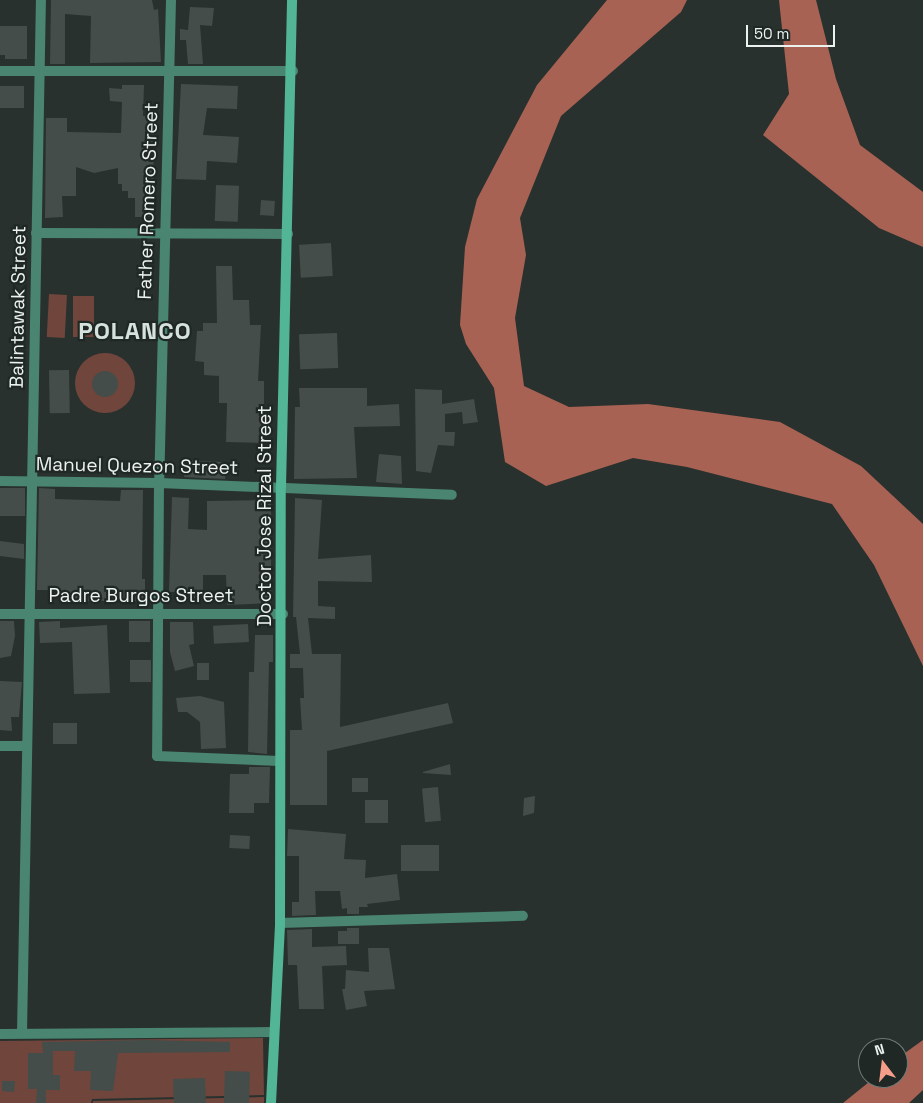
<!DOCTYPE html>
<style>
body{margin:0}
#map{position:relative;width:923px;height:1103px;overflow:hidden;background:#28312e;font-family:"Space Grotesk",sans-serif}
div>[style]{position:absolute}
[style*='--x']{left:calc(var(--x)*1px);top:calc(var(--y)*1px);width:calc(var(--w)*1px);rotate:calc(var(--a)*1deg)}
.green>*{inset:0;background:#70453c;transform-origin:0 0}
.round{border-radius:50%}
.water>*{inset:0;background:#a86253}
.building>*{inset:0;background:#444d49;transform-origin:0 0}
.minor>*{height:10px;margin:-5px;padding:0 5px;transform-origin:5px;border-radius:5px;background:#4a8571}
.tertiary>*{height:10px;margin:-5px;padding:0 5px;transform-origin:5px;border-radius:5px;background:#4a8571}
.secondary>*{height:10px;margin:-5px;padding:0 5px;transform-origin:5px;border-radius:5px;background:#51b596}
span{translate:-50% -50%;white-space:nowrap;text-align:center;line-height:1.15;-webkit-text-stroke:4.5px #1f2824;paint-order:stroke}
.street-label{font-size:19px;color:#ecf2f0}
.district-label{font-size:24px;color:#d6e2dd;font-weight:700;letter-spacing:1px}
.north{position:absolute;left:858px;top:1038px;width:50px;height:50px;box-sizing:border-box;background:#1f2824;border:1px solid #717976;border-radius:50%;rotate:345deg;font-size:14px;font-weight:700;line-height:20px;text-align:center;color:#ecf2f0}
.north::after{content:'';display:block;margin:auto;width:18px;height:22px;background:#f49e8a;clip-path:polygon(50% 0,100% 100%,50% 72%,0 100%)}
.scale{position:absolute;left:746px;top:25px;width:89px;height:22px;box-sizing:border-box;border:2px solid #ecf2f0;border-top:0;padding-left:6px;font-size:15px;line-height:18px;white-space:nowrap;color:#ecf2f0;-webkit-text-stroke:4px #1f2824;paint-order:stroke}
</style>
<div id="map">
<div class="green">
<div style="left:49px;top:294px;width:18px;height:43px;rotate:3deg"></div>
<div style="left:73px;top:296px;width:21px;height:41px"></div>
<div class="round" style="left:75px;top:353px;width:60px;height:60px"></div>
<div style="clip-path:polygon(263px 1038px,264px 1095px,92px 1099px,91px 1103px,0 1103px,0 1041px)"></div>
<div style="clip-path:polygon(264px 1097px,264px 1103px,93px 1103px,93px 1101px)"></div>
</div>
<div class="water">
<div style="clip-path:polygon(607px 0,687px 0,681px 12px,561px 116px,520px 218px,526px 255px,515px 318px,524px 386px,569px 407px,648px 404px,780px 422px,861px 466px,923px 524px,923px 666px,874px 565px,832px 504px,687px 467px,633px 458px,546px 486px,505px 462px,494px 388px,466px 344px,460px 325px,465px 247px,477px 199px,537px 85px)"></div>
<div style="clip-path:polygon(779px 0,816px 0,836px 79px,860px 145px,923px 192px,923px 247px,879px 228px,763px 135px,789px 94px)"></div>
<div style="clip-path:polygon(923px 1040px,923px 1090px,909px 1103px,843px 1103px,874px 1078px,898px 1078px,898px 1058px)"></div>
</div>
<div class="building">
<div style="clip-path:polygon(51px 0,152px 0,154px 10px,158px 9px,161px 62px,90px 63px,91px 16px,65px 14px,65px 64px,50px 64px)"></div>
<div style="clip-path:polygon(190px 7px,214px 8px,212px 26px,200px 25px,203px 64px,188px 64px,186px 40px,180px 40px,180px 29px,188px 30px)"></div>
<div style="clip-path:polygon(0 26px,27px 26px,27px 59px,5px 59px,5px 55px,0 55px)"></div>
<div style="clip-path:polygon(181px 84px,238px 86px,237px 109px,207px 108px,203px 135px,239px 137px,237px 163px,207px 161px,206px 180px,176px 179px)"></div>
<div style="clip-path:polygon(122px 85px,144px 85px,143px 116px,154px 117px,153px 217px,135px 217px,135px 198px,128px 198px,128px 191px,122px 191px,122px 184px,118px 184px,118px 168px,94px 173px,76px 167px,76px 196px,62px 196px,63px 217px,45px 218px,46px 118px,67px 118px,67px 132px,121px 133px,122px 102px,110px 101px,109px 88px,122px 89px)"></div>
<div style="left:0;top:86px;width:24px;height:22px"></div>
<div style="left:216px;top:185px;width:23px;height:36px;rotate:2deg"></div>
<div style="left:261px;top:200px;width:14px;height:15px;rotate:4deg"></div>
<div style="left:331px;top:243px;width:33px;height:32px;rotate:87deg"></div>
<div style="clip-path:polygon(216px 266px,232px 266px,233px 300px,249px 300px,250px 325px,261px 325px,258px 381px,264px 381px,264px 443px,226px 442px,227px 403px,219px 403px,219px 376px,204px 375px,204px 362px,195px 361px,197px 331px,203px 331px,203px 323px,217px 323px)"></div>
<div style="left:337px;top:333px;width:35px;height:38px;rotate:88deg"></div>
<div style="left:69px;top:370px;width:43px;height:20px;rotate:89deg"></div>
<div class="round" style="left:92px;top:371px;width:26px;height:26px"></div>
<div style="clip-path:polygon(299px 388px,367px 388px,367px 406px,399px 404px,400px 426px,354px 427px,357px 478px,294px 479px,295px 407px,300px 407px)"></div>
<div style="clip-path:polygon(415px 389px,442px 390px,442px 404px,474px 399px,476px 412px,478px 422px,463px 424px,462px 412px,445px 414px,445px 432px,455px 432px,454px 446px,438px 445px,431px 473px,416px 471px)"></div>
<div style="clip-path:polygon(379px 454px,401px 456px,402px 484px,376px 482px)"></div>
<div style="left:185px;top:460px;width:41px;height:17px;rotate:3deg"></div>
<div style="left:0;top:488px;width:25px;height:28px"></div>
<div style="clip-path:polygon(39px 488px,55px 489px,55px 499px,120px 501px,121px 490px,143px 490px,142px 579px,145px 579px,145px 601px,74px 601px,58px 598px,58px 590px,37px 590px)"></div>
<div style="clip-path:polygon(172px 497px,189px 498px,188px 529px,207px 530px,207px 501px,271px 500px,271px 603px,227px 605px,226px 575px,203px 575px,203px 592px,197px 592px,195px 598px,177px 597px,177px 592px,169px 592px)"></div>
<div style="clip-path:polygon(295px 498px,322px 500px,318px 559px,371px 555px,372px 582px,318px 581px,318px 606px,335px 607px,335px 619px,308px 618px,312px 654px,341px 654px,340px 727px,448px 703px,453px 723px,327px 751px,327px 805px,290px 805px,290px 730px,302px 730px,300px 698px,304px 698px,303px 668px,290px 668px,290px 654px,300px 654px,296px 617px,293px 617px)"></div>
<div style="clip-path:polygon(0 541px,24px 544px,24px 559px,0 556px)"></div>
<div style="clip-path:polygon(0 621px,14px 621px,15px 636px,11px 656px,0 658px)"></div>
<div style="clip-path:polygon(60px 621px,60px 628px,107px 625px,110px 693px,74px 694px,72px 642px,40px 643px,39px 622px)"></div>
<div style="left:129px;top:621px;width:21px;height:21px"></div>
<div style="clip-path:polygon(170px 622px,193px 622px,194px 644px,189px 645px,194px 666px,175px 671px,170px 652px)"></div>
<div style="left:248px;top:624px;width:18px;height:35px;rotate:87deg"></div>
<div style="clip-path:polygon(255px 635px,273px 635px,273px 662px,269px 662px,267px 754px,248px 752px,249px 672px,254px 672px)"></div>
<div style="left:130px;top:660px;width:21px;height:22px"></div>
<div style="left:197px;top:663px;width:12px;height:17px"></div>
<div style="clip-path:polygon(0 681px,22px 682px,19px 717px,11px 717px,12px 731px,0 730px)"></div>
<div style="clip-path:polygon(200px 696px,224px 702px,226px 748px,201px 749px,200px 722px,187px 712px,178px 712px,176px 698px)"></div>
<div style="left:53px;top:723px;width:24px;height:21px"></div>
<div style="clip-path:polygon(450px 764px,451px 775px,423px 773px,423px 772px)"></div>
<div style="clip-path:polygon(249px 767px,270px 767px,269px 803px,254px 803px,254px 813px,229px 813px,230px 774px,249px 774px)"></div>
<div style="left:352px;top:778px;width:16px;height:14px"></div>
<div style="left:438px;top:787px;width:34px;height:16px;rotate:85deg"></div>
<div style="clip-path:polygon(535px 796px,534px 813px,523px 816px,524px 798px)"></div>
<div style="left:365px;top:800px;width:23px;height:23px"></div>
<div style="clip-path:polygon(288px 829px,346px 834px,344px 859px,366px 860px,365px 878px,397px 874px,400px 900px,367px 904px,368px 907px,359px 907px,359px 914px,347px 914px,347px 908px,342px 909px,340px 891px,315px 891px,316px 915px,292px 916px,292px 902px,299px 902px,299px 856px,287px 856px)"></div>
<div style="left:230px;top:835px;width:20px;height:13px;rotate:3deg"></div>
<div style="left:401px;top:845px;width:38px;height:26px"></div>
<div style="clip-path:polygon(347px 928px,359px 928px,359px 944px,338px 944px,338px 931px,347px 931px)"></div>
<div style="clip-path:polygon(312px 929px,312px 947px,346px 946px,347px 965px,322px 966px,324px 1009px,299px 1009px,297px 965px,288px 965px,287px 930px)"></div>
<div style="clip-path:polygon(368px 948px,389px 948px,395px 989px,364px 991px,367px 1006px,346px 1010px,342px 989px,345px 989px,346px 970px,369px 972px)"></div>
<div style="clip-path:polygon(146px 1040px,230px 1042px,230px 1052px,118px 1053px,113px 1091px,90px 1090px,91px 1071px,74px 1071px,75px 1051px,53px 1051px,53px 1075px,60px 1075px,60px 1090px,46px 1090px,46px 1103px,36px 1103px,37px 1089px,28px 1089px,28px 1053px,43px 1053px,42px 1042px)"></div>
<div style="left:225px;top:1071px;width:25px;height:32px;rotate:2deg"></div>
<div style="left:205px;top:1078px;width:25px;height:32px;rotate:88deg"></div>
<div style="clip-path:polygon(2px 1081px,15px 1081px,14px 1092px,2px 1091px)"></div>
</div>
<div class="minor">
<div style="--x:171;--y:0;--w:483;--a:91.4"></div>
<div style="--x:159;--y:483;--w:273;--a:90.4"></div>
<div style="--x:157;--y:756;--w:123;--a:2.3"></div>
<div style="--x:0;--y:71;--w:293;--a:0"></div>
<div style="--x:36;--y:233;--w:252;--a:0.2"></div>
<div style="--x:0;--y:481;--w:159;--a:0.7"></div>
<div style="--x:159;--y:483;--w:293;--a:2.3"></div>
<div style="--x:0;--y:746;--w:26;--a:0"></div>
<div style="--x:280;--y:923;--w:243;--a:-1.7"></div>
<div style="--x:22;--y:1033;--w:1033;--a:-88.95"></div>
<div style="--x:0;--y:1034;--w:273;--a:-0.4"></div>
</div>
<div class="tertiary">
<div style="--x:0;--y:614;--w:283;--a:0"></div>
</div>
<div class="secondary">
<div style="--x:271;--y:1103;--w:180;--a:-87.1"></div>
<div style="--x:280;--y:923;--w:436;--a:-89.9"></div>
<div style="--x:281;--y:487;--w:487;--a:-88.7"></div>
</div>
<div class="street-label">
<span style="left:148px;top:201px;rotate:-88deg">Father Romero Street</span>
<span style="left:18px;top:307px;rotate:-89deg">Balintawak Street</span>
<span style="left:137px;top:466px;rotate:1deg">Manuel Quezon Street</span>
<span style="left:265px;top:516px;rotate:-90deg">Doctor Jose Rizal Street</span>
<span style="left:141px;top:596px">Padre Burgos Street</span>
</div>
<div class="district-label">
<span style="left:135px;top:331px">POLANCO</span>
</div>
<div class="north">N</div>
<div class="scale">50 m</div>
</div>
